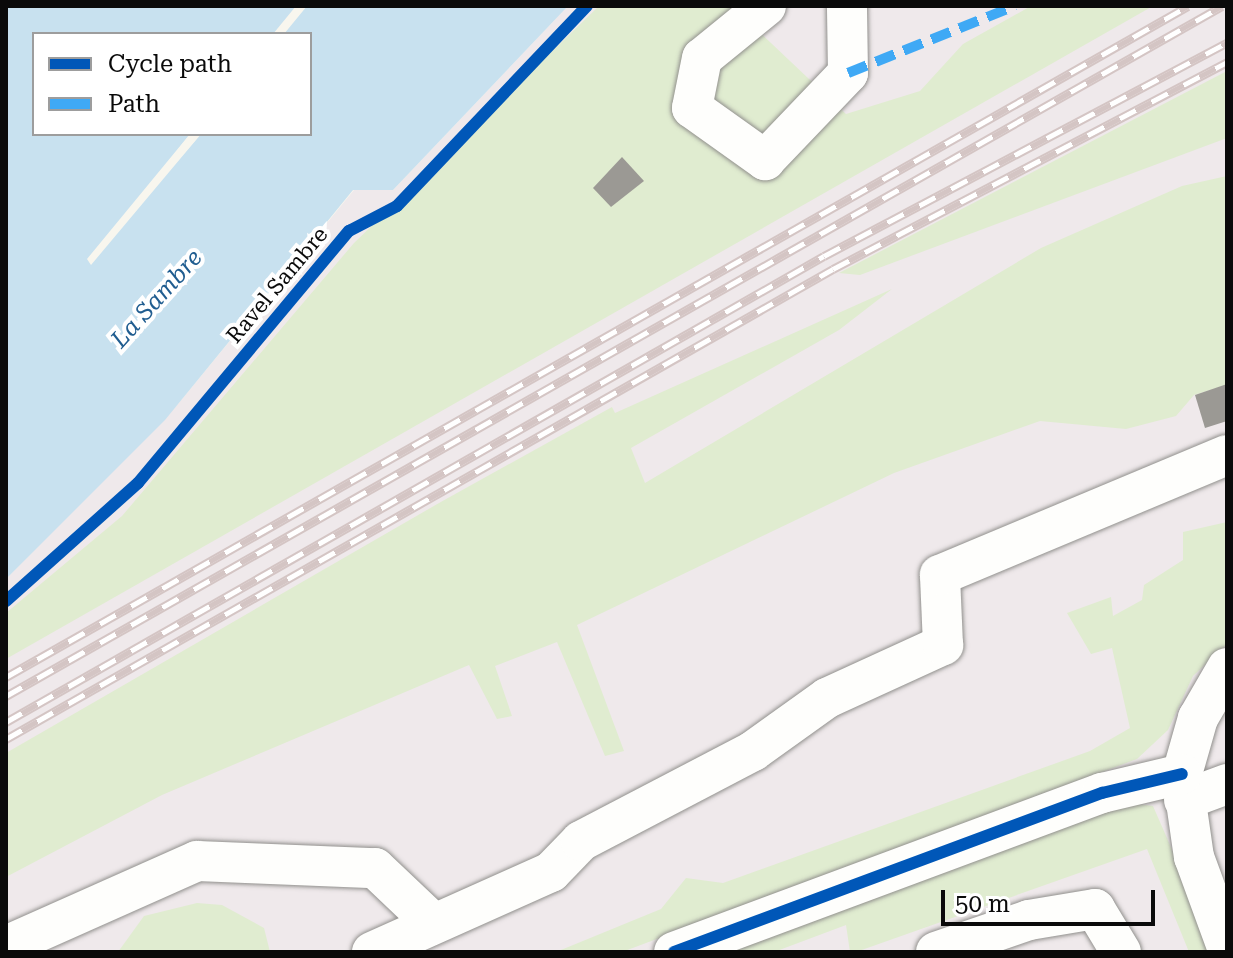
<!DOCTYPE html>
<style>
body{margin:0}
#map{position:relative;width:1233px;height:958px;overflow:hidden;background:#f8f6ee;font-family:"Roboto Serif",serif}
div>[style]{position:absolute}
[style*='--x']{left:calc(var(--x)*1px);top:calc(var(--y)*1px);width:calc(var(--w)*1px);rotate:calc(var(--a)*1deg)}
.industrial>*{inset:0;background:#efe9eb}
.green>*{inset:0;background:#e0ecd0}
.water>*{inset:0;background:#c8e1ef}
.pier>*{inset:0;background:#f8f6ee}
.building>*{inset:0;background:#9b9994}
.roads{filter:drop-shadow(0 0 2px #91908d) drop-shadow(0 0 2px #91908d)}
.minor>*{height:40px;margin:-20px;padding:0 20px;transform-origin:20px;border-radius:20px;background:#fefefc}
.rail>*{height:9px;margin-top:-4.5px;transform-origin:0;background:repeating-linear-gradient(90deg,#fff 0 18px,#d4c5c4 0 36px);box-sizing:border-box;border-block:2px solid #d4c5c4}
.quiet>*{height:10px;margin-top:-5px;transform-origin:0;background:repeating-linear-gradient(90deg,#3fa9f5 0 20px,transparent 0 30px)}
.cycleway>*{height:12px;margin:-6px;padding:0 6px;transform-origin:6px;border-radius:6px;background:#0057b8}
span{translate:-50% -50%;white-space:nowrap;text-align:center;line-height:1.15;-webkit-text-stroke:8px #fff;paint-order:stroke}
.street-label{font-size:22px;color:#0a0a0a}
.water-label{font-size:24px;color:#205d90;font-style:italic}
.frame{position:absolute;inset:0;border:8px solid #0a0a0a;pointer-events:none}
.legend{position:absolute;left:32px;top:32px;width:280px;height:104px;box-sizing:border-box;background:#fff;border:2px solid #9d9d9d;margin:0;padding:10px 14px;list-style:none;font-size:24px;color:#0a0a0a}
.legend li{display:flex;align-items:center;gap:16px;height:40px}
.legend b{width:40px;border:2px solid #9d9d9d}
.scale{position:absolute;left:941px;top:890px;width:214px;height:36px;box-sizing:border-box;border:4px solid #0a0a0a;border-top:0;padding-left:10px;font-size:24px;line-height:28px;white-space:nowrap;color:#0a0a0a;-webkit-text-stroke:6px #fff;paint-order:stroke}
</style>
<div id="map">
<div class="industrial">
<div style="clip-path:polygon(568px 6px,1227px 6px,1227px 952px,6px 952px,6px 579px,178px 404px,354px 190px,393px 190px)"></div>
</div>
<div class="green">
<div style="clip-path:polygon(599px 6px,732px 6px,846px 114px,920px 91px,963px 44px,1031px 6px,1153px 6px,6px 659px,6px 613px,122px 516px,354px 243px)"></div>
<div style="clip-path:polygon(1227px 71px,1227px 138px,860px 275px,839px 273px)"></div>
<div style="clip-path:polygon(1227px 176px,1227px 385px,1194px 395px,1176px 416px,1126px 429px,1040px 421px,894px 473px,577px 625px,624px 751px,605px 756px,557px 642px,495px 666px,512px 716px,497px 719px,469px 665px,162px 795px,6px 877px,6px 753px,439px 503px,612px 407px,615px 413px,892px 289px,839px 330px,631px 448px,645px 483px,1041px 248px,1182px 186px)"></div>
<div style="clip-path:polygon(1227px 522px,1227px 644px,1193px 676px,1168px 730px,1137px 759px,622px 952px,556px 952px,661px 909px,686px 878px,723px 883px,1090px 751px,1130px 728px,1112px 648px,1091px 654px,1067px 613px,1111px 597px,1113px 616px,1142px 600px,1144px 585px,1183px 560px,1183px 532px)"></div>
<div style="clip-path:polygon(1117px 801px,1153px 806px,1201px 916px,1209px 952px,1189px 952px,1147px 849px,856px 952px,850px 952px,846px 925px,774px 952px,710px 952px)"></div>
<div style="clip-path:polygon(197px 903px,222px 905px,264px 928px,270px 952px,118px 952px,144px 916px)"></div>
</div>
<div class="water">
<div style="clip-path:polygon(6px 6px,296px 6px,273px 34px,34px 34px,34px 134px,190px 134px,87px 259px,91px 265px,201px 134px,310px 134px,310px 34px,284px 34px,307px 6px,568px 6px,393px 190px,353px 190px,165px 420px,6px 579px)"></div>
</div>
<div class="pier">
<div style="clip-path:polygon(190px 134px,163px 173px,201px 134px,88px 264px)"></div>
</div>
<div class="building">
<div style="clip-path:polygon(622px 157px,644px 181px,611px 207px,593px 188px)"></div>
<div style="clip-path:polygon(1227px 384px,1227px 421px,1205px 428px,1195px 395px)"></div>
</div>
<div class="roads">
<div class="minor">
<div style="--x:766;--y:6;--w:82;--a:140.9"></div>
<div style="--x:702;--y:58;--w:51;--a:101.3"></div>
<div style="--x:692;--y:108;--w:90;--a:35.5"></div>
<div style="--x:765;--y:160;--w:120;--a:-46.3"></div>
<div style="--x:848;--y:73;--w:67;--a:-90.9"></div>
<div style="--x:1227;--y:668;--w:58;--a:120.1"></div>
<div style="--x:1198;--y:718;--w:58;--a:105.9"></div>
<div style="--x:1182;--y:774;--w:84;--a:81.8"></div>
<div style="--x:1194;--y:857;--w:96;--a:69.9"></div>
<div style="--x:1184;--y:800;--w:46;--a:-20.4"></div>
<div style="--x:6;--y:946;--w:209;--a:-24"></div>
<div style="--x:197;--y:861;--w:178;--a:2.3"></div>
<div style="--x:375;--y:868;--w:79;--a:43.5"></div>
<div style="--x:372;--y:952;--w:196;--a:-24.1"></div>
<div style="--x:551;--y:872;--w:43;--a:-45.9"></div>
<div style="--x:581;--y:841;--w:194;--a:-27.6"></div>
<div style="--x:753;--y:751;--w:91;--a:-35.6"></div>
<div style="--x:827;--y:698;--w:128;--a:-24.6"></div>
<div style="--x:943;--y:645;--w:70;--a:-92.5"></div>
<div style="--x:940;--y:575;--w:311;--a:-22.7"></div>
<div style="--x:674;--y:952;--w:457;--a:-20.4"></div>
<div style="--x:1102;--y:793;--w:82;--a:-13.4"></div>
<div style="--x:936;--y:952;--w:98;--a:-19"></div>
<div style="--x:1029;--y:920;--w:67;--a:-9.5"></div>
<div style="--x:1095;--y:909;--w:50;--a:58.8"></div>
</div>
</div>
<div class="rail">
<div style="--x:6;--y:677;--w:1359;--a:-29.58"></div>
<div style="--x:6;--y:696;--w:1398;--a:-29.57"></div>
<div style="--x:6;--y:722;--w:941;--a:-29.67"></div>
<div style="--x:824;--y:256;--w:456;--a:-27.9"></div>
<div style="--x:6;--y:739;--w:951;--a:-29.61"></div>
<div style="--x:833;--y:269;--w:445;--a:-27.7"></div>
</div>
<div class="quiet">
<div style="--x:848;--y:73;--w:180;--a:-21.9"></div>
</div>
<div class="cycleway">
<div style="--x:6;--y:601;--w:177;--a:-41.8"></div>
<div style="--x:138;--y:483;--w:329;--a:-50.1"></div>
<div style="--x:349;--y:231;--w:54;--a:-27.5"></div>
<div style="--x:397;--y:206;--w:276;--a:-46.5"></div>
<div style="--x:674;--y:952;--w:457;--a:-20.4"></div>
<div style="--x:1102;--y:793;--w:82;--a:-13.4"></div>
</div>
<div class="street-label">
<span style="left:277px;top:285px;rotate:-50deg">Ravel Sambre</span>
</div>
<div class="water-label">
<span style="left:157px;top:299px;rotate:-48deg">La Sambre</span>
</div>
<div class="frame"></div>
<ul class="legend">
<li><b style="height:10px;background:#0057b8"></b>Cycle path</li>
<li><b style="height:10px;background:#3fa9f5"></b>Path</li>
</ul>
<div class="scale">50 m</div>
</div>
